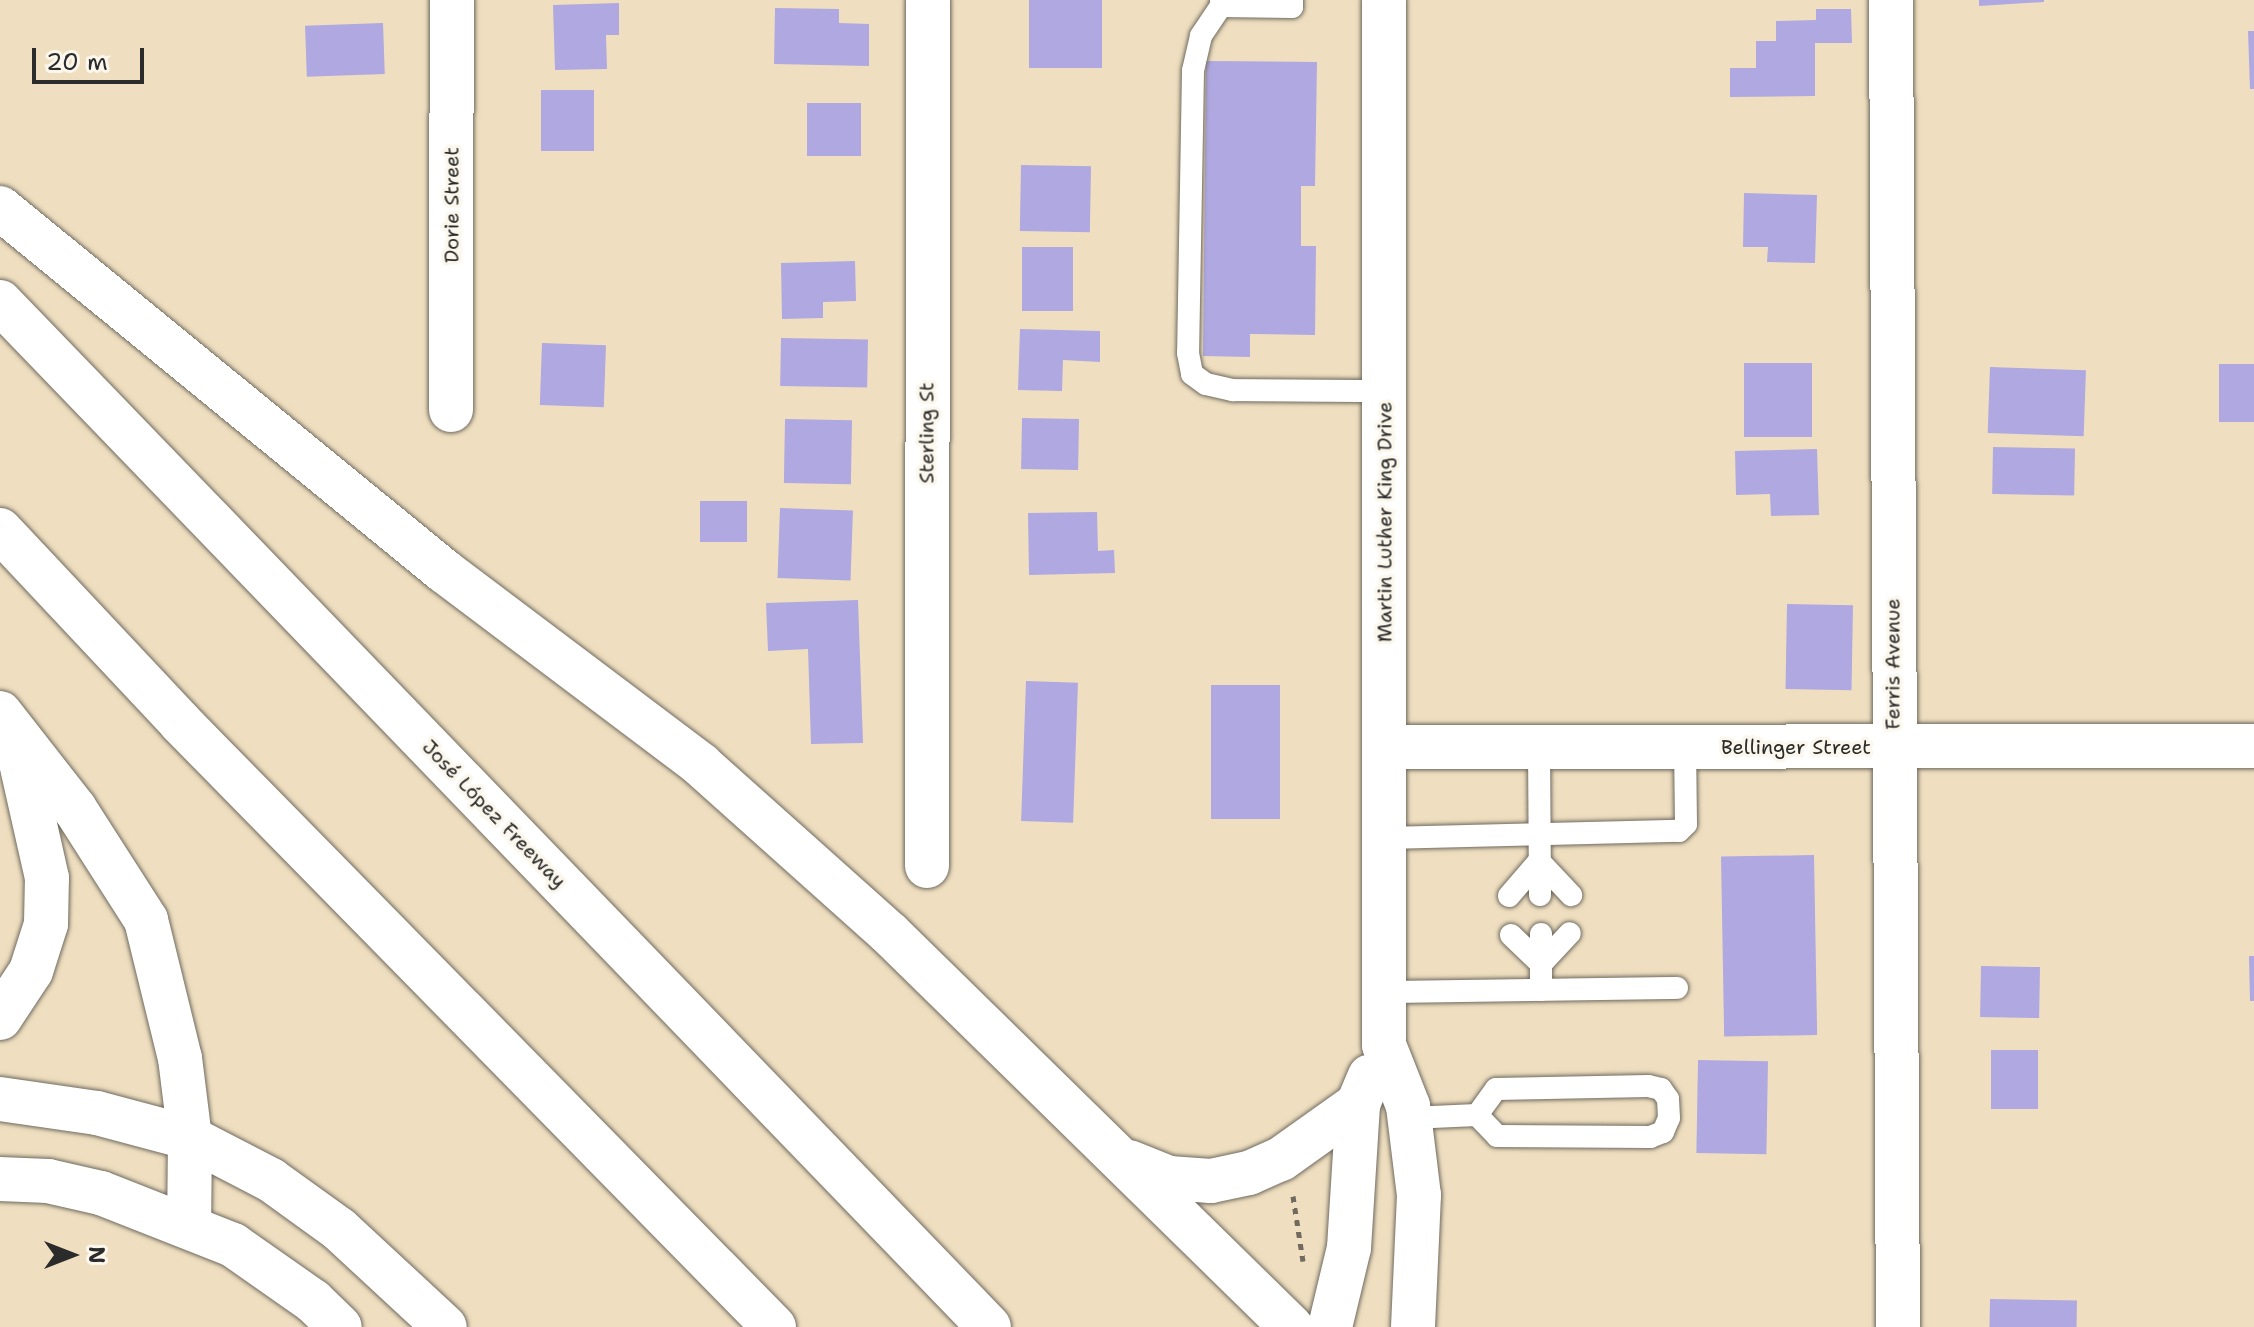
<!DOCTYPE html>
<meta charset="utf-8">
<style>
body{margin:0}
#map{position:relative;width:2254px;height:1327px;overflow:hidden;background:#efdfc0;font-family:"Shantell Sans",sans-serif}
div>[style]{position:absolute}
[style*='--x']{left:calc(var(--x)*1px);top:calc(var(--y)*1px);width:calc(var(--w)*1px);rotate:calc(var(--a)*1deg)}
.building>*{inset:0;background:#afa8e1;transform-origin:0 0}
.path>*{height:5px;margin-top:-2.5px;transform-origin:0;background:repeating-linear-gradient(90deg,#706a5f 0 6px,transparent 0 12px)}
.roads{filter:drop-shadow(0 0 2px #706a5f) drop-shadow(0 0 2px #706a5f)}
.service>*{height:22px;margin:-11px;padding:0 11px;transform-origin:11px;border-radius:11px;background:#fff}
.minor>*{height:44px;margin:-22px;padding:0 22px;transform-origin:22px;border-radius:22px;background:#fff}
.secondary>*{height:44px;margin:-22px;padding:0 22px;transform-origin:22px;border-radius:22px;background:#fff}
.motorway>*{height:44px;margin:-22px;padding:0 22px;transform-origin:22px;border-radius:22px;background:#fff}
span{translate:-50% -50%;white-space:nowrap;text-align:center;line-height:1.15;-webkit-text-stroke:7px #fbf7ec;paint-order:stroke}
.street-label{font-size:20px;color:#2b2b2b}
.north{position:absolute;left:32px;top:1215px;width:80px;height:80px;-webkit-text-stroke:6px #fbf7ec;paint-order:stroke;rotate:90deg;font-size:22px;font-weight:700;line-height:32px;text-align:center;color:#2b2b2b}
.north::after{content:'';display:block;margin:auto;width:28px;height:36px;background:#2b2b2b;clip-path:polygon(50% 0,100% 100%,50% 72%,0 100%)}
.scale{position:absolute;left:32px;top:48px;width:112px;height:36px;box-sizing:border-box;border:4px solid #2b2b2b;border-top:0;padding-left:10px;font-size:24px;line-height:28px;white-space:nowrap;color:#2b2b2b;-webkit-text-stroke:6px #fbf7ec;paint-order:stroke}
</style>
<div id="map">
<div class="building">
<div style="left:1029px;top:0;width:73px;height:68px"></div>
<div style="clip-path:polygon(1979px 0,2044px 0,2044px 2px,1979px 6px)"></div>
<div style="clip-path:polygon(619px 3px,619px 35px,606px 35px,607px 69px,555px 70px,553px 5px)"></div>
<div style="clip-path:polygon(775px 8px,839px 9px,839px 23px,869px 24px,869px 66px,774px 64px)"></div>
<div style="clip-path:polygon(1816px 9px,1851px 9px,1852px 43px,1815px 43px,1815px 96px,1730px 97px,1730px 68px,1756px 68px,1756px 41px,1776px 41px,1776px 21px,1816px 20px)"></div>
<div style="left:383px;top:23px;width:51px;height:78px;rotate:88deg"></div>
<div style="clip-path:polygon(2248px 31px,2254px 31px,2254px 89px,2250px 89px)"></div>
<div style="clip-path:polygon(1206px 61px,1317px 62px,1315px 186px,1301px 186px,1301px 246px,1316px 246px,1315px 335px,1250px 334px,1250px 357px,1203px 356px)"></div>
<div style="left:541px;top:90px;width:53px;height:61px"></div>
<div style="left:807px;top:103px;width:54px;height:53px"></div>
<div style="left:1021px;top:165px;width:70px;height:66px;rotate:1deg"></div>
<div style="clip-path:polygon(1744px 193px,1817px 195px,1815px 263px,1767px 262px,1768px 247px,1743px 247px)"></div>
<div style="left:1022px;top:247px;width:51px;height:64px"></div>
<div style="clip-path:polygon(855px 261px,856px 301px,823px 302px,823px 318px,782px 319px,781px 263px)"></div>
<div style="clip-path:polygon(1020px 329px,1100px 331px,1100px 362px,1063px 360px,1062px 391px,1018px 390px)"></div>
<div style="left:781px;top:338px;width:87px;height:48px;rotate:1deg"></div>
<div style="left:542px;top:343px;width:64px;height:62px;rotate:2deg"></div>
<div style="left:1744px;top:363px;width:68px;height:74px"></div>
<div style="left:2254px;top:364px;width:58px;height:35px;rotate:90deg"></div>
<div style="left:1990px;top:367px;width:96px;height:66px;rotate:2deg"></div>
<div style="left:1022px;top:418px;width:57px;height:51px;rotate:1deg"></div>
<div style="left:785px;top:419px;width:67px;height:64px;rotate:1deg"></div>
<div style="left:1993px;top:447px;width:82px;height:47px;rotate:1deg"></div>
<div style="clip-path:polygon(1817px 449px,1819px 515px,1771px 516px,1770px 494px,1736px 495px,1735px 451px)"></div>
<div style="left:700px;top:501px;width:47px;height:41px"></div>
<div style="left:780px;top:508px;width:73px;height:70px;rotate:2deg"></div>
<div style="clip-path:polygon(1097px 512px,1098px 551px,1114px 550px,1115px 573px,1029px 575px,1028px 513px)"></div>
<div style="clip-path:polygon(858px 600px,863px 743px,811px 744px,808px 649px,768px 651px,766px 603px)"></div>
<div style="left:1787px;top:604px;width:66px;height:85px;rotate:1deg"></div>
<div style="left:1026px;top:681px;width:52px;height:140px;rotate:2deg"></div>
<div style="left:1211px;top:685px;width:69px;height:134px"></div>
<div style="left:1814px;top:855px;width:180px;height:93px;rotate:89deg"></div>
<div style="clip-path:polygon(2249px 956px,2254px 956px,2254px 1001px,2250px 1001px)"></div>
<div style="left:1981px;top:966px;width:59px;height:51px;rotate:1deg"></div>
<div style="left:1991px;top:1050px;width:47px;height:59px"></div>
<div style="left:1698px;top:1060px;width:70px;height:93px;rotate:1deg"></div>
<div style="left:1990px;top:1299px;width:87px;height:28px;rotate:1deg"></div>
</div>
<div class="path">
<div style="--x:1293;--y:1196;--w:66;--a:81.3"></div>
</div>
<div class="roads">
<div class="service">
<div style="--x:1221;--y:0;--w:6;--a:90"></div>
<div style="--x:1221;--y:6;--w:71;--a:0.8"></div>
<div style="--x:1292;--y:7;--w:7;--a:-90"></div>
<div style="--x:1221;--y:6;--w:36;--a:124"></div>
<div style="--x:1201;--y:36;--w:36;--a:103"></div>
<div style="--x:1193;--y:71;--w:282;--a:91"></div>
<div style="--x:1188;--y:353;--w:21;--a:79"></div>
<div style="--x:1192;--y:374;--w:17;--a:36"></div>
<div style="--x:1206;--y:384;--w:28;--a:13"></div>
<div style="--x:1233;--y:390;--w:152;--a:0.4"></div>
<div style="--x:1539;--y:748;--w:147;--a:89.6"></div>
<div style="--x:1386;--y:838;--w:293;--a:-1.4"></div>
<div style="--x:1679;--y:831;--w:10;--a:-45"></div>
<div style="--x:1686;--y:824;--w:77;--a:-90.7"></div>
<div style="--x:1539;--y:861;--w:47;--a:46.7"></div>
<div style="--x:1509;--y:896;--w:46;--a:-49.4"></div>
<div style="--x:1541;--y:934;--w:56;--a:90"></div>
<div style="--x:1511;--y:935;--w:42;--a:44"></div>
<div style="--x:1541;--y:964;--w:42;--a:-46.9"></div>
<div style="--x:1385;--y:992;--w:292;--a:-0.8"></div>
<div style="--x:1410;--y:1118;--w:67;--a:-2.6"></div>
<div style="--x:1477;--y:1115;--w:29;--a:46"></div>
<div style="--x:1497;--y:1136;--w:153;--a:0.4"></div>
<div style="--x:1650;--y:1137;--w:14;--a:-21"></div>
<div style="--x:1663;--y:1132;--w:15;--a:-67"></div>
<div style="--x:1669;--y:1118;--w:19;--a:-93"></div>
<div style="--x:1668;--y:1099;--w:12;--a:-125"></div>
<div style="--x:1661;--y:1089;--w:13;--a:-167"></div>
<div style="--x:1648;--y:1086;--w:152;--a:178.9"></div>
<div style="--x:1496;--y:1089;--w:32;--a:126"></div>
</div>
<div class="minor">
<div style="--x:1891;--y:0;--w:1327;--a:89.7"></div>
<div style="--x:451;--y:410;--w:410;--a:-89.9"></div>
<div style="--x:1386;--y:747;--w:868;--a:-0.07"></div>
<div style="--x:927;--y:866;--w:866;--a:-89.93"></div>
</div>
<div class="secondary">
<div style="--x:1384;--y:0;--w:1045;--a:90"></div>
<div style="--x:1384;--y:1045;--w:66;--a:68.5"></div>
<div style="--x:1408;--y:1106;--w:90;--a:83"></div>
<div style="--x:1419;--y:1195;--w:132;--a:92.6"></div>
<div style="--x:0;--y:1099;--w:98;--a:8.2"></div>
<div style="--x:97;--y:1113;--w:96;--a:15"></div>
<div style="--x:190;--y:1138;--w:91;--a:27.4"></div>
<div style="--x:271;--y:1180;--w:84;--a:35.8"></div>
<div style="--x:339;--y:1229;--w:144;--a:42.8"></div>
<div style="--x:0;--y:1179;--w:48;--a:2.4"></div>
<div style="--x:48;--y:1181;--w:54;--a:12.8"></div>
<div style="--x:101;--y:1193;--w:142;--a:21.5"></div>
<div style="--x:233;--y:1245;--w:98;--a:35"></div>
<div style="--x:313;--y:1301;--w:37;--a:44"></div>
<div style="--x:1330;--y:1327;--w:81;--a:-76.5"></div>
<div style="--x:1349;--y:1248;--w:144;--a:-86.4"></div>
<div style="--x:1358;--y:1104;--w:30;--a:-67"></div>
</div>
<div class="motorway">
<div style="--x:0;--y:208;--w:574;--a:39.27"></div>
<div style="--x:444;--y:571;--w:322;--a:37"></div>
<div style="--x:701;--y:765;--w:252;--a:41.8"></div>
<div style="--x:889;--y:933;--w:563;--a:44.42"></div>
<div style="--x:0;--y:302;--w:1424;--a:46.02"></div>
<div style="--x:0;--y:530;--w:263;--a:46.8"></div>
<div style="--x:180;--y:722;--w:848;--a:45.53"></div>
<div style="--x:0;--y:713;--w:122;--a:52"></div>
<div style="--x:75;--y:809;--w:132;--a:57.4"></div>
<div style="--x:146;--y:920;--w:142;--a:76.2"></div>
<div style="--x:180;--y:1058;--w:81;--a:82.9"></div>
<div style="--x:190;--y:1138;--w:89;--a:90.6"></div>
<div style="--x:0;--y:1018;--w:56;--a:-56.6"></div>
<div style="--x:31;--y:971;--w:49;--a:-72.3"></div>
<div style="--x:46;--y:924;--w:46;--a:-88.8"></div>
<div style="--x:47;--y:878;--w:136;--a:-102.7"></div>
<div style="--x:1129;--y:1162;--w:43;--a:21.8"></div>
<div style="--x:1169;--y:1178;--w:42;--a:4.1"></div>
<div style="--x:1211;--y:1181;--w:39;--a:-12"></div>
<div style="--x:1249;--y:1173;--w:35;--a:-24"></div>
<div style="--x:1281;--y:1159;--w:95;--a:-35.5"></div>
</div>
</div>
<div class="street-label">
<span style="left:452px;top:205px;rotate:-90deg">Dorie Street</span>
<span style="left:927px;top:433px;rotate:-90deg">Sterling St</span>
<span style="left:1385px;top:522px;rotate:-90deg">Martin Luther King Drive</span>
<span style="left:1893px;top:664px;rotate:-90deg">Ferris Avenue</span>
<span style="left:1796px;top:747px">Bellinger Street</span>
<span style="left:494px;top:814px;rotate:46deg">José López Freeway</span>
</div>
<div class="north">N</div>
<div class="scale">20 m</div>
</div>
